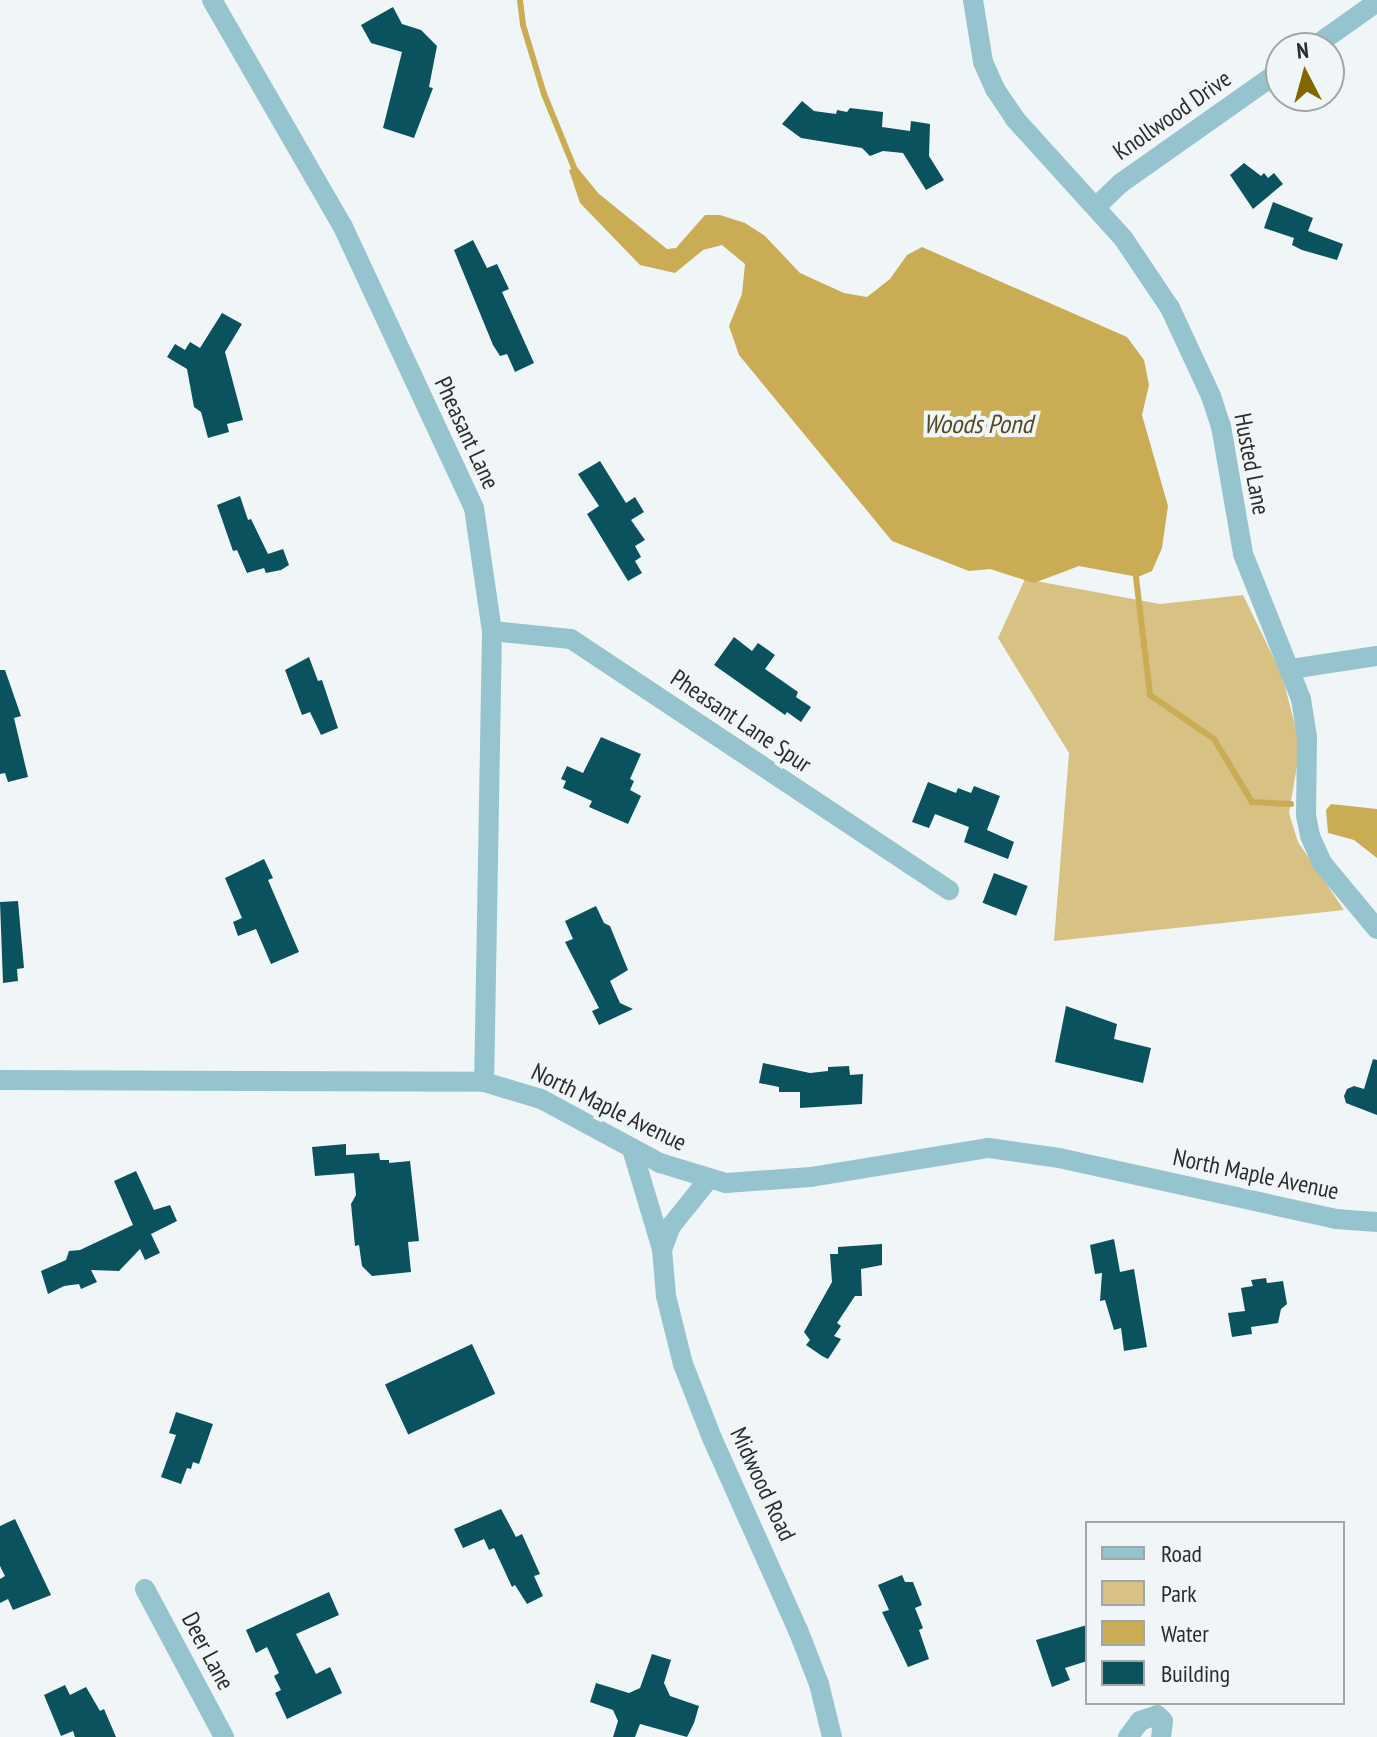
<!DOCTYPE html>
<style>
body{margin:0}
#map{position:relative;width:1377px;height:1737px;overflow:hidden;background:#f0f6f8;font-family:"PT Sans Narrow",sans-serif}
div>[style]{position:absolute}
[style*='--x']{left:calc(var(--x)*1px);top:calc(var(--y)*1px);width:calc(var(--w)*1px);rotate:calc(var(--a)*1deg)}
.green>*{inset:0;background:#d7c183}
.water>*{inset:0;background:#caac55}
.stream>*{height:6px;margin:-3px;padding:0 3px;transform-origin:3px;border-radius:3px;background:#caac55}
.building>*{inset:0;background:#0b525f;transform-origin:0 0}
.minor>*{height:20px;margin:-10px;padding:0 10px;transform-origin:10px;border-radius:10px;background:#96c4ce}
span{translate:-50% -50%;white-space:nowrap;text-align:center;line-height:1.15;-webkit-text-stroke:8px #f0f6f8;paint-order:stroke}
.street-label{font-size:24px;color:#2b2d2d}
.water-label{font-size:26px;color:#554823;font-style:italic}
.legend{position:absolute;left:1085px;top:1521px;width:260px;height:184px;box-sizing:border-box;background:#f0f6f8;border:2px solid #a1a6a7;margin:0;padding:10px 14px;list-style:none;font-size:24px;color:#2b2d2d}
.legend li{display:flex;align-items:center;gap:16px;height:40px}
.legend b{width:40px;border:2px solid #a1a6a7}
.north{position:absolute;left:1265px;top:32px;width:80px;height:80px;box-sizing:border-box;background:#f0f6f8;border:2px solid #a1a6a7;border-radius:50%;rotate:354deg;font-size:22px;font-weight:700;line-height:32px;text-align:center;color:#2b2d2d}
.north::after{content:'';display:block;margin:auto;width:28px;height:36px;background:#826600;clip-path:polygon(50% 0,100% 100%,50% 72%,0 100%)}
</style>
<div id="map">
<div class="green">
<div style="clip-path:polygon(1025px 579px,1160px 604px,1243px 595px,1282px 675px,1297px 733px,1299px 754px,1289px 813px,1298px 842px,1344px 910px,1054px 941px,1069px 753px,998px 638px)"></div>
</div>
<div class="water">
<div style="clip-path:polygon(577px 167px,598px 193px,667px 249px,676px 248px,705px 215px,720px 215px,745px 223px,765px 236px,800px 273px,844px 293px,867px 297px,890px 279px,907px 255px,922px 247px,1127px 337px,1144px 360px,1149px 385px,1142px 415px,1168px 506px,1162px 548px,1152px 571px,1138px 577px,1079px 566px,1034px 583px,990px 569px,969px 571px,892px 541px,739px 355px,729px 326px,742px 294px,745px 264px,722px 245px,703px 250px,675px 273px,640px 265px,580px 203px,569px 170px)"></div>
<div style="clip-path:polygon(1331px 804px,1377px 809px,1377px 858px,1354px 840px,1328px 833px,1326px 810px)"></div>
</div>
<div class="stream">
<div style="--x:520;--y:0;--w:25;--a:83"></div>
<div style="--x:523;--y:25;--w:72;--a:73.1"></div>
<div style="--x:544;--y:94;--w:87;--a:67.8"></div>
<div style="--x:1135;--y:569;--w:127;--a:83.2"></div>
<div style="--x:1150;--y:695;--w:78;--a:34.5"></div>
<div style="--x:1214;--y:739;--w:74;--a:58.9"></div>
<div style="--x:1252;--y:802;--w:39;--a:3"></div>
</div>
<div class="building">
<div style="clip-path:polygon(393px 7px,402px 24px,421px 30px,437px 46px,429px 87px,433px 88px,414px 138px,383px 128px,402px 52px,371px 43px,361px 25px)"></div>
<div style="clip-path:polygon(802px 101px,814px 111px,836px 114px,837px 110px,847px 112px,850px 108px,883px 112px,882px 127px,910px 131px,911px 121px,930px 124px,929px 156px,944px 180px,926px 190px,903px 153px,883px 151px,870px 156px,862px 148px,801px 138px,782px 124px)"></div>
<div style="clip-path:polygon(1244px 163px,1261px 176px,1264px 173px,1268px 178px,1274px 173px,1283px 184px,1253px 209px,1230px 175px)"></div>
<div style="clip-path:polygon(1273px 202px,1313px 218px,1308px 231px,1343px 244px,1337px 260px,1302px 250px,1292px 245px,1294px 238px,1264px 228px)"></div>
<div style="clip-path:polygon(473px 240px,487px 268px,497px 264px,509px 289px,502px 292px,534px 363px,515px 372px,507px 354px,500px 356px,493px 345px,454px 250px)"></div>
<div style="clip-path:polygon(222px 313px,242px 324px,225px 352px,243px 420px,227px 424px,229px 432px,208px 438px,201px 412px,194px 407px,187px 369px,167px 357px,175px 344px,185px 350px,190px 342px,200px 348px)"></div>
<div style="clip-path:polygon(600px 461px,626px 503px,635px 497px,644px 512px,631px 520px,645px 540px,635px 546px,641px 557px,635px 561px,642px 573px,628px 581px,587px 514px,599px 506px,578px 474px)"></div>
<div style="clip-path:polygon(240px 496px,248px 520px,251px 519px,268px 554px,283px 549px,289px 565px,281px 570px,266px 573px,264px 568px,247px 573px,237px 550px,233px 551px,217px 505px)"></div>
<div style="clip-path:polygon(734px 637px,752px 651px,758px 643px,775px 655px,765px 669px,798px 692px,796px 697px,811px 707px,801px 722px,787px 712px,785px 715px,714px 665px)"></div>
<div style="clip-path:polygon(309px 657px,318px 681px,322px 680px,338px 728px,321px 735px,310px 712px,302px 715px,285px 670px)"></div>
<div style="clip-path:polygon(0 670px,5px 670px,21px 716px,14px 718px,28px 777px,8px 782px,5px 773px,0 774px)"></div>
<div style="clip-path:polygon(601px 737px,641px 754px,630px 779px,634px 781px,630px 790px,641px 796px,628px 824px,589px 807px,592px 801px,563px 788px,566px 781px,561px 779px,567px 766px,583px 773px)"></div>
<div style="clip-path:polygon(928px 782px,956px 793px,958px 788px,971px 793px,974px 786px,1000px 796px,987px 830px,1014px 842px,1008px 859px,964px 842px,969px 827px,935px 814px,929px 828px,912px 822px)"></div>
<div style="clip-path:polygon(264px 859px,273px 878px,268px 880px,299px 952px,271px 964px,256px 929px,238px 936px,233px 922px,242px 918px,225px 878px)"></div>
<div style="left:994px;top:873px;width:36px;height:32px;rotate:21deg"></div>
<div style="clip-path:polygon(18px 901px,24px 968px,17px 969px,18px 981px,3px 983px,0 902px)"></div>
<div style="clip-path:polygon(596px 906px,604px 923px,610px 926px,628px 970px,610px 981px,620px 1003px,633px 1009px,599px 1025px,592px 1011px,599px 1008px,565px 942px,573px 939px,565px 921px)"></div>
<div style="clip-path:polygon(1066px 1006px,1117px 1024px,1114px 1039px,1151px 1048px,1143px 1083px,1055px 1062px)"></div>
<div style="clip-path:polygon(1373px 1059px,1377px 1060px,1377px 1115px,1346px 1103px,1344px 1096px,1347px 1089px,1354px 1086px,1364px 1089px)"></div>
<div style="clip-path:polygon(763px 1063px,810px 1073px,828px 1071px,828px 1067px,849px 1066px,850px 1075px,863px 1074px,862px 1104px,800px 1108px,800px 1092px,779px 1092px,779px 1087px,759px 1083px)"></div>
<div style="clip-path:polygon(346px 1144px,346px 1155px,379px 1153px,380px 1160px,389px 1160px,389px 1163px,410px 1161px,419px 1241px,408px 1242px,411px 1272px,372px 1276px,362px 1266px,359px 1245px,355px 1246px,351px 1204px,356px 1195px,354px 1173px,315px 1176px,312px 1147px)"></div>
<div style="clip-path:polygon(136px 1171px,154px 1210px,170px 1205px,177px 1221px,151px 1234px,160px 1253px,145px 1260px,140px 1249px,119px 1271px,91px 1270px,97px 1282px,81px 1289px,79px 1284px,64px 1286px,48px 1294px,41px 1271px,66px 1260px,69px 1251px,80px 1250px,133px 1225px,114px 1181px)"></div>
<div style="clip-path:polygon(1114px 1239px,1120px 1272px,1134px 1269px,1147px 1347px,1124px 1351px,1121px 1328px,1114px 1330px,1105px 1300px,1100px 1301px,1102px 1273px,1095px 1274px,1090px 1245px)"></div>
<div style="clip-path:polygon(882px 1244px,882px 1265px,861px 1269px,862px 1296px,855px 1296px,837px 1323px,841px 1326px,834px 1336px,841px 1339px,828px 1359px,822px 1356px,806px 1345px,810px 1340px,804px 1332px,832px 1282px,830px 1254px,838px 1254px,838px 1247px)"></div>
<div style="clip-path:polygon(1266px 1278px,1267px 1283px,1283px 1281px,1287px 1304px,1281px 1309px,1278px 1323px,1251px 1327px,1252px 1334px,1232px 1337px,1228px 1313px,1245px 1311px,1241px 1288px,1253px 1286px,1251px 1280px)"></div>
<div style="left:472px;top:1344px;width:55px;height:96px;rotate:65deg"></div>
<div style="clip-path:polygon(176px 1412px,213px 1424px,199px 1464px,193px 1462px,191px 1469px,187px 1468px,181px 1484px,161px 1477px,176px 1435px,169px 1433px)"></div>
<div style="clip-path:polygon(501px 1509px,516px 1537px,522px 1534px,540px 1574px,534px 1576px,543px 1596px,527px 1604px,515px 1585px,512px 1587px,494px 1548px,489px 1550px,484px 1539px,463px 1548px,454px 1529px)"></div>
<div style="clip-path:polygon(15px 1519px,51px 1595px,13px 1610px,8px 1599px,0 1603px,0 1579px,5px 1576px,0 1566px,0 1526px)"></div>
<div style="clip-path:polygon(902px 1575px,905px 1582px,913px 1582px,922px 1605px,915px 1608px,923px 1628px,919px 1630px,929px 1659px,908px 1667px,882px 1612px,889px 1610px,878px 1585px)"></div>
<div style="clip-path:polygon(329px 1592px,339px 1615px,296px 1634px,316px 1674px,330px 1667px,342px 1693px,287px 1719px,275px 1693px,281px 1690px,274px 1676px,279px 1673px,267px 1647px,256px 1653px,246px 1630px)"></div>
<div style="clip-path:polygon(1087px 1625px,1087px 1661px,1065px 1668px,1070px 1680px,1052px 1687px,1036px 1640px)"></div>
<div style="clip-path:polygon(652px 1654px,671px 1660px,664px 1683px,670px 1696px,699px 1706px,694px 1723px,687px 1737px,640px 1724px,635px 1737px,613px 1737px,618px 1721px,613px 1710px,590px 1702px,596px 1683px,629px 1693px,640px 1688px)"></div>
<div style="clip-path:polygon(65px 1685px,70px 1695px,86px 1687px,100px 1711px,104px 1709px,116px 1737px,75px 1737px,73px 1731px,61px 1736px,44px 1695px)"></div>
</div>
<div class="minor">
<div style="--x:212;--y:0;--w:262;--a:60"></div>
<div style="--x:343;--y:227;--w:310;--a:65"></div>
<div style="--x:474;--y:508;--w:124;--a:81.7"></div>
<div style="--x:492;--y:631;--w:451;--a:91"></div>
<div style="--x:973;--y:0;--w:63;--a:80.8"></div>
<div style="--x:983;--y:62;--w:30;--a:66"></div>
<div style="--x:995;--y:89;--w:36;--a:56"></div>
<div style="--x:1015;--y:119;--w:161;--a:47.8"></div>
<div style="--x:1123;--y:238;--w:84;--a:56.1"></div>
<div style="--x:1170;--y:308;--w:97;--a:65"></div>
<div style="--x:1211;--y:396;--w:32;--a:72"></div>
<div style="--x:1221;--y:426;--w:130;--a:80.2"></div>
<div style="--x:1243;--y:554;--w:156;--a:68.2"></div>
<div style="--x:1301;--y:699;--w:38;--a:81"></div>
<div style="--x:1307;--y:737;--w:78;--a:90.7"></div>
<div style="--x:1306;--y:815;--w:21;--a:79"></div>
<div style="--x:1310;--y:836;--w:30;--a:66"></div>
<div style="--x:1322;--y:863;--w:86;--a:50.2"></div>
<div style="--x:1312;--y:48;--w:80;--a:-35.3"></div>
<div style="--x:1097;--y:206;--w:33;--a:-44"></div>
<div style="--x:1121;--y:183;--w:196;--a:-35.2"></div>
<div style="--x:492;--y:631;--w:79;--a:5.8"></div>
<div style="--x:571;--y:639;--w:454;--a:33.6"></div>
<div style="--x:1291;--y:669;--w:87;--a:-8.6"></div>
<div style="--x:0;--y:1080;--w:484;--a:0.2"></div>
<div style="--x:484;--y:1082;--w:59;--a:16.6"></div>
<div style="--x:541;--y:1099;--w:135;--a:28.3"></div>
<div style="--x:660;--y:1163;--w:69;--a:16.9"></div>
<div style="--x:726;--y:1183;--w:85;--a:-4"></div>
<div style="--x:811;--y:1177;--w:180;--a:-9.3"></div>
<div style="--x:989;--y:1148;--w:71;--a:8.1"></div>
<div style="--x:1059;--y:1158;--w:284;--a:12.4"></div>
<div style="--x:1336;--y:1219;--w:41;--a:4.2"></div>
<div style="--x:632;--y:1149;--w:104;--a:73.3"></div>
<div style="--x:708;--y:1180;--w:59;--a:128.8"></div>
<div style="--x:671;--y:1226;--w:25;--a:111"></div>
<div style="--x:662;--y:1249;--w:47;--a:85.1"></div>
<div style="--x:666;--y:1296;--w:70;--a:76"></div>
<div style="--x:683;--y:1364;--w:79;--a:68.6"></div>
<div style="--x:712;--y:1438;--w:210;--a:65.9"></div>
<div style="--x:798;--y:1630;--w:58;--a:68.7"></div>
<div style="--x:819;--y:1684;--w:55;--a:76.2"></div>
<div style="--x:145;--y:1589;--w:168;--a:61.9"></div>
<div style="--x:1128;--y:1737;--w:20;--a:-53"></div>
<div style="--x:1140;--y:1721;--w:18;--a:-19"></div>
<div style="--x:1157;--y:1715;--w:8;--a:45"></div>
<div style="--x:1163;--y:1721;--w:16;--a:97"></div>
</div>
<div class="street-label">
<span style="left:1172px;top:115px;rotate:-35deg">Knollwood Drive</span>
<span style="left:467px;top:433px;rotate:65deg">Pheasant Lane</span>
<span style="left:1252px;top:464px;rotate:79deg">Husted Lane</span>
<span style="left:741px;top:721px;rotate:34deg">Pheasant Lane Spur</span>
<span style="left:609px;top:1107px;rotate:26deg">North Maple Avenue</span>
<span style="left:1256px;top:1174px;rotate:12deg">North Maple Avenue</span>
<span style="left:763px;top:1484px;rotate:65deg">Midwood Road</span>
<span style="left:208px;top:1651px;rotate:62deg">Deer Lane</span>
</div>
<div class="water-label">
<span style="left:978px;top:424px">Woods Pond</span>
</div>
<ul class="legend">
<li><b style="height:10px;background:#96c4ce"></b>Road</li>
<li><b style="height:22px;background:#d7c183"></b>Park</li>
<li><b style="height:22px;background:#caac55"></b>Water</li>
<li><b style="height:22px;background:#0b525f"></b>Building</li>
</ul>
<div class="north">N</div>
</div>
